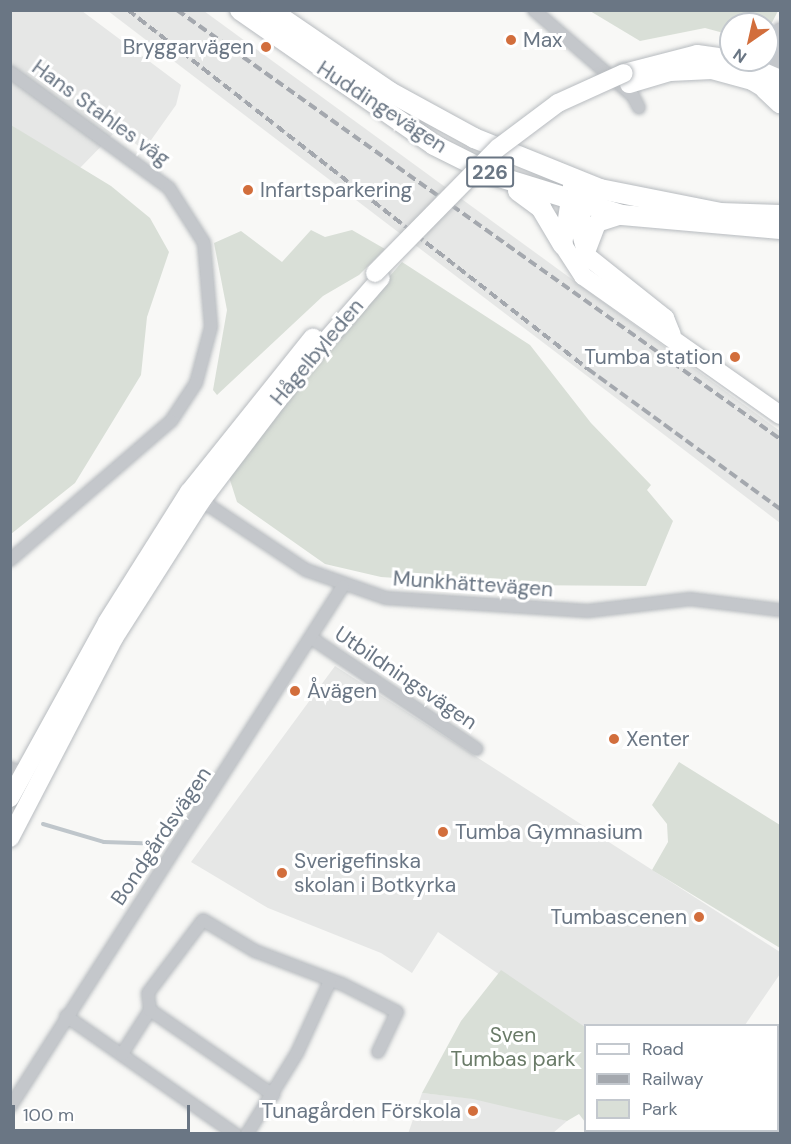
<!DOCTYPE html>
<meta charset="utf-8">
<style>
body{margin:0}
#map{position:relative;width:791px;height:1144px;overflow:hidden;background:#f8f8f6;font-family:"DM Sans",sans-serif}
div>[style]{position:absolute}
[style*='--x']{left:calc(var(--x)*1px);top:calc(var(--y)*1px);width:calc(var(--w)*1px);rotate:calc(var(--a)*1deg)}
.built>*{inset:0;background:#e6e7e6}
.green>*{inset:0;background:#d9dfd7}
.stream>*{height:4px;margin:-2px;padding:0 2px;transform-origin:2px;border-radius:2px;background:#bfc6cb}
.roads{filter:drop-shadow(0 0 2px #b7bbbf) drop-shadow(0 0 2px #b7bbbf)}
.minor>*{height:12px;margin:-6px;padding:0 6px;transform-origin:6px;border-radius:6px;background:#c4c7cb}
.tertiary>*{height:16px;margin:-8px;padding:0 8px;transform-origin:8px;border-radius:8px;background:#c4c7cb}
.secondary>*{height:18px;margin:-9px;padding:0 9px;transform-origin:9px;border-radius:9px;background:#fff}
.primary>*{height:20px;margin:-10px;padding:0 10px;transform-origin:10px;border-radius:10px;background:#fff}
.rail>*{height:4px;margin-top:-2px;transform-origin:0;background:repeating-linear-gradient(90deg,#a4a8ae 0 9px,transparent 0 13.5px)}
.bridges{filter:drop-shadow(0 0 2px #b7bbbf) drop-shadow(0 0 2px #b7bbbf)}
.secondary-bridge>*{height:18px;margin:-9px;padding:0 9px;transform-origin:9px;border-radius:9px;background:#fff}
.dots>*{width:16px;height:16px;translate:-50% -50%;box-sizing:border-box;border:3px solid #fff;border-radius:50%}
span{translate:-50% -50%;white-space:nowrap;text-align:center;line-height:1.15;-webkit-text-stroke:6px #fff;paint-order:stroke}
.shield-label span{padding:2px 4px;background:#fff;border:2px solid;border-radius:4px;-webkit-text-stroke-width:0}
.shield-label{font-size:20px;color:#6a7684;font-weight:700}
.poi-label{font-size:21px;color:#6a7684}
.left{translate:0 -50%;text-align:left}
.right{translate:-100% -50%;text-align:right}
.street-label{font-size:21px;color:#6a7684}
.park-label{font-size:21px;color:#6a7b68}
.frame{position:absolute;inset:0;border:12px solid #6a7684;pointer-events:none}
.legend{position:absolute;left:584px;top:1024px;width:195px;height:108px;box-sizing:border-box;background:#fff;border:2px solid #c3c8ce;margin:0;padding:8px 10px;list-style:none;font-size:18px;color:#6a7684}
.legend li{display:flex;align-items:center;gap:12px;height:30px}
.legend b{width:30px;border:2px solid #c3c8ce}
.north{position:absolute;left:719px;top:12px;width:60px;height:60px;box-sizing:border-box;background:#fff;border:2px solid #c3c8ce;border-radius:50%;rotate:214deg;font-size:16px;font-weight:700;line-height:24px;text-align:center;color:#6a7684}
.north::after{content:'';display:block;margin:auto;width:21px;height:27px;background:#d26e3c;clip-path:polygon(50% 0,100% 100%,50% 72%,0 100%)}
.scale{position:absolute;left:12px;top:1105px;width:178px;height:27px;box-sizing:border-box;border:3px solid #6a7684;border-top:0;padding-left:8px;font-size:18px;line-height:21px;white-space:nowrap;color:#6a7684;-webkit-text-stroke:4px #fff;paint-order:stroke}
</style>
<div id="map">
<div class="built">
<div style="clip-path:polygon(10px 11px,82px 11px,181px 85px,176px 105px,144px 150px,117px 130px,78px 170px,11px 125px)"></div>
<div style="clip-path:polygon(108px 11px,204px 11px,780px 431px,780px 523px)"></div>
<div style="clip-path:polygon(335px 666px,780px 952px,780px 974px,745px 1025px,586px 1026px,585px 1046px,539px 1002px,438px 932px,412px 973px,381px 953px,268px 908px,191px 862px)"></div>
<div style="clip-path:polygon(422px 1093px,497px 1101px,567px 1121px,553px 1133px,408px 1134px)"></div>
</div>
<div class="green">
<div style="clip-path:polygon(590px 11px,589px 11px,778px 11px,767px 32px,767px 24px,731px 24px,731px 35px,705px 28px,640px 41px)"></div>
<div style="clip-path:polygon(11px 125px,111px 186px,150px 218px,169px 252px,147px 317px,141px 375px,75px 483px,11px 534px)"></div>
<div style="clip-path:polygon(311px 230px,325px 237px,352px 230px,385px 249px,359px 275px,323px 296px,217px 395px,213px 390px,227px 310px,214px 243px,241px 231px,282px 262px)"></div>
<div style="clip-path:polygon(402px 262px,530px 345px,591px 423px,651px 485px,647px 490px,673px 521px,646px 586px,500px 585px,381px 577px,325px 564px,237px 502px,229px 477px,317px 360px)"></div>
<div style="clip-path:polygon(679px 762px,780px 825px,780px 948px,652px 870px,668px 842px,667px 824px,652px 805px)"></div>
<div style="clip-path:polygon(501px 970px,585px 1027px,585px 1122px,579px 1114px,567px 1121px,473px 1099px,422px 1093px,461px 1021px)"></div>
<div style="clip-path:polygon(739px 1130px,744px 1133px,592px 1131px,592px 1130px)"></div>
</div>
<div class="stream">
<div style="--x:43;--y:824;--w:64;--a:16.4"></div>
<div style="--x:104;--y:842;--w:38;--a:2"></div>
</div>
<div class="roads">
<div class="minor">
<div style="--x:534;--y:10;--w:131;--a:41"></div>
<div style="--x:633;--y:96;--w:13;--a:63"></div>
<div style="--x:10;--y:72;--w:197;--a:36.1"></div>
<div style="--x:169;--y:188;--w:65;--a:57.5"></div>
<div style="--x:204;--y:243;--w:84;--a:85.2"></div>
<div style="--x:211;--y:327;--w:58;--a:105"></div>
<div style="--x:196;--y:383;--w:45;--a:123.3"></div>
<div style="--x:171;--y:421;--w:213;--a:139.2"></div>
<div style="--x:196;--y:497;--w:132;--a:33.6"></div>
<div style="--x:306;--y:570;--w:85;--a:19.3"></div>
<div style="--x:386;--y:598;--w:202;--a:3.7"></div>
<div style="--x:588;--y:611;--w:103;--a:-6.7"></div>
<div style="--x:690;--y:599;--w:91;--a:7"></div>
<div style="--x:313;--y:639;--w:197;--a:33.9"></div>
<div style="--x:10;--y:768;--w:21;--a:25"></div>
<div style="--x:150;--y:1010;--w:150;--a:34.6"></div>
<div style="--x:66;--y:1016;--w:206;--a:34.9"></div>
<div style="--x:122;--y:1054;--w:52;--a:-57.5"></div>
<div style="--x:150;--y:1010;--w:17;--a:-97"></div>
<div style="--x:148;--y:993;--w:91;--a:-53"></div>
<div style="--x:203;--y:920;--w:61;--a:30.8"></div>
<div style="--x:255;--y:951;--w:93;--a:20.8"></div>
<div style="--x:342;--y:984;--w:62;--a:27"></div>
<div style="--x:397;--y:1012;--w:44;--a:115.4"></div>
<div style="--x:10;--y:1107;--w:618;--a:-57.42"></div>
<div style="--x:247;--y:1134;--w:95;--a:-58.3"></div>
<div style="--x:297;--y:1053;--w:79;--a:-65.4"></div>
</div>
<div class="tertiary">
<div style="--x:767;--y:58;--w:30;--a:-64"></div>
<div style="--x:763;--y:86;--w:34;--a:-60"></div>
</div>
<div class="secondary">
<div style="--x:736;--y:60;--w:48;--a:23.4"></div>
<div style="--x:624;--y:73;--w:75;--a:-14.6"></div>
<div style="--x:697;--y:54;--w:34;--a:8"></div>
<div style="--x:629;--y:84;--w:43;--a:-16.3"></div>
<div style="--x:670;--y:72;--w:42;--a:-2.7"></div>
<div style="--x:712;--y:70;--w:41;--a:15.4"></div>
<div style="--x:752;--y:81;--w:29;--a:31"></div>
<div style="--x:572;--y:186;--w:60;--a:98.7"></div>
<div style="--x:563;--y:245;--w:37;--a:57"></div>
<div style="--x:583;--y:276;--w:241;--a:35.2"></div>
<div style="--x:588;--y:189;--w:38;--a:104"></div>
<div style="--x:579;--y:226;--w:31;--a:75"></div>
<div style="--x:587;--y:256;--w:100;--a:38.5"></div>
<div style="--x:665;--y:318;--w:18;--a:68"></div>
<div style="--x:586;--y:252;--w:31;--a:-69"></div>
<div style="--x:597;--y:223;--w:26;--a:-18"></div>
<div style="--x:10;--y:798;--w:201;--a:-61.1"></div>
<div style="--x:107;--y:622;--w:154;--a:-57.8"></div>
<div style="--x:189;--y:492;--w:198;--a:-51.3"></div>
<div style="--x:10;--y:838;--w:225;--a:-62.5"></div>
<div style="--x:114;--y:638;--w:164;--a:-57.5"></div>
<div style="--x:202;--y:500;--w:167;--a:-52.8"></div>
<div style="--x:303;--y:367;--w:118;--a:-48.8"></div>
</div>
<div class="primary">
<div style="--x:240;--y:10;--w:236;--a:34.8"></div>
<div style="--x:434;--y:145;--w:69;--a:26.6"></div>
<div style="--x:496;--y:176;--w:132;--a:17.2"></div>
<div style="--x:622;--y:215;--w:159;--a:5.1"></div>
<div style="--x:270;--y:10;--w:145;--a:34.3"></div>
<div style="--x:390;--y:92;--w:96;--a:28.7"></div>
<div style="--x:474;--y:138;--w:136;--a:22"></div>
<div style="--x:600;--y:189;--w:122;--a:11.3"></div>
<div style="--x:720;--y:213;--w:60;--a:1.9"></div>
<div style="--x:765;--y:89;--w:21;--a:43"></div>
<div style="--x:518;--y:191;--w:29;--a:36"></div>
<div style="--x:541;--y:208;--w:43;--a:59.3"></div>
</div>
</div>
<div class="rail">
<div style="--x:128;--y:10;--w:584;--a:37.97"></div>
<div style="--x:588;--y:369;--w:238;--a:36.1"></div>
<div style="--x:177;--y:10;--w:740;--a:35.43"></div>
</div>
<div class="bridges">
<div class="secondary-bridge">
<div style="--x:375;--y:273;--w:175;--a:-45.5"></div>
<div style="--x:498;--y:148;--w:75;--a:-36.9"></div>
<div style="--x:558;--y:103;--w:72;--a:-24.4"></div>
</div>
</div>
<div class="dots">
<div style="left:511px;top:40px;background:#d26e3c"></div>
<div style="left:266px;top:47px;background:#d26e3c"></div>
<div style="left:248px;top:190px;background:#d26e3c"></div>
<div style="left:735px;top:357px;background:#d26e3c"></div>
<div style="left:295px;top:691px;background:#d26e3c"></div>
<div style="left:614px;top:739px;background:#d26e3c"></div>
<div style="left:443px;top:832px;background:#d26e3c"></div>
<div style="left:282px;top:873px;background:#d26e3c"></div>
<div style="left:699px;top:917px;background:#d26e3c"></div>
<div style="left:473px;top:1111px;background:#d26e3c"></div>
</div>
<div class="shield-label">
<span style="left:490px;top:172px">226</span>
</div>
<div class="poi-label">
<span class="left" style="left:523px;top:40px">Max</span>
<span class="right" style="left:254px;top:47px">Bryggarvägen</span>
<span class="left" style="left:260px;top:190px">Infartsparkering</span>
<span class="right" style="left:723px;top:357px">Tumba station</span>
<span class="left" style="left:307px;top:691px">Åvägen</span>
<span class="left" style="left:626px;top:739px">Xenter</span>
<span class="left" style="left:455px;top:832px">Tumba Gymnasium</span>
<span class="left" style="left:294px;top:873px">Sverigefinska<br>skolan i Botkyrka</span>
<span class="right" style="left:687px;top:917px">Tumbascenen</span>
<span class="right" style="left:461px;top:1111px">Tunagården Förskola</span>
</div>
<div class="street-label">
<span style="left:382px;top:107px;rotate:33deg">Huddingevägen</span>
<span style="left:101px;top:113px;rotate:36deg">Hans Stahles väg</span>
<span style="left:317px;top:352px;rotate:-50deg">Hågelbyleden</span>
<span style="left:473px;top:584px;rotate:4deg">Munkhättevägen</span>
<span style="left:406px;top:678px;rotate:34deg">Utbildningsvägen</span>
<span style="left:161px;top:836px;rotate:-56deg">Bondgårdsvägen</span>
</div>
<div class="park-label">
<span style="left:513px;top:1047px">Sven<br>Tumbas park</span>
</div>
<div class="frame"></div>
<ul class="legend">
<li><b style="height:8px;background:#fff"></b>Road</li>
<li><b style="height:8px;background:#a4a8ae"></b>Railway</li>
<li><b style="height:16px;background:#d9dfd7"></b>Park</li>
</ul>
<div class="north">N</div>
<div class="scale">100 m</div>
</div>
